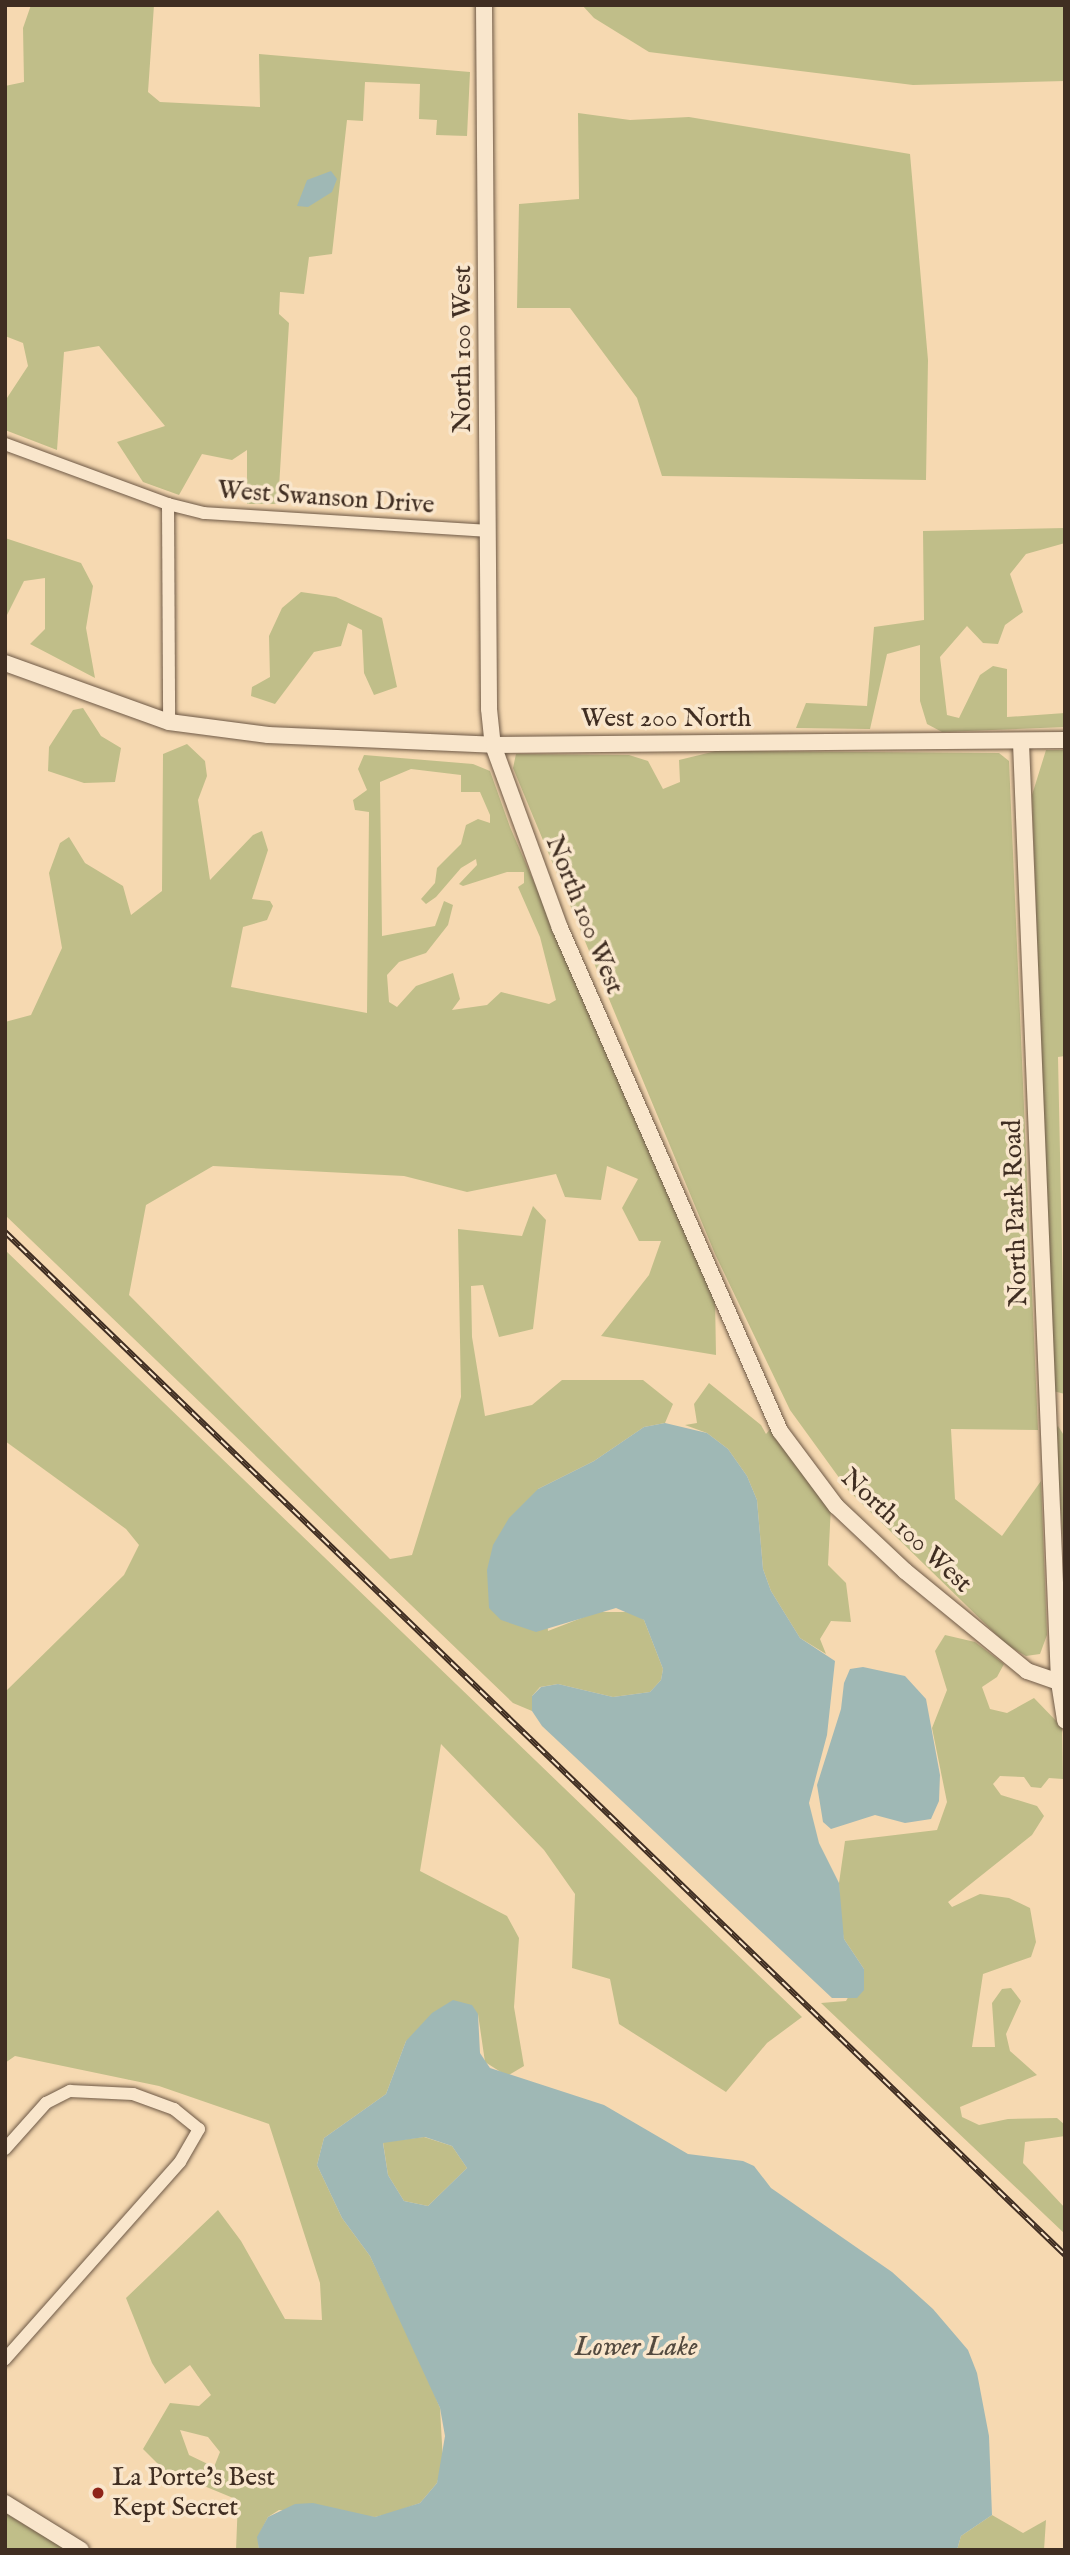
<!DOCTYPE html>
<style>
body{margin:0}
#map{position:relative;width:1070px;height:2555px;overflow:hidden;background:#f6d9b1;font-family:"IM FELL English",serif}
div>[style]{position:absolute}
[style*='--x']{left:calc(var(--x)*1px);top:calc(var(--y)*1px);width:calc(var(--w)*1px);rotate:calc(var(--a)*1deg)}
.green>*{inset:0;background:#c0be89}
.water>*{inset:0;background:#9fb8b5}
.roads{filter:drop-shadow(0 0 2px #6e5946) drop-shadow(0 0 2px #6e5946)}
.minor>*{height:12px;margin:-6px;padding:0 6px;transform-origin:6px;border-radius:6px;background:#f9e6cc}
.tertiary>*{height:16px;margin:-8px;padding:0 8px;transform-origin:8px;border-radius:8px;background:#f9e6cc}
.rail>*{height:6px;margin-top:-3px;transform-origin:0;background:repeating-linear-gradient(90deg,#f9e6cc 0 10px,#402e22 0 20px);box-sizing:border-box;border-block:2px solid #402e22}
.dots>*{width:19px;height:19px;translate:-50% -50%;box-sizing:border-box;border:4px solid #f9e6cc;border-radius:50%}
span{translate:-50% -50%;white-space:nowrap;text-align:center;line-height:1.15;-webkit-text-stroke:7px #f9e6cc;paint-order:stroke}
.street-label{font-size:26px;color:#402e22}
.poi-label{font-size:26px;color:#402e22}
.left{translate:0 -50%;text-align:left}
.water-label{font-size:28px;color:#534a3f;font-style:italic}
.frame{position:absolute;inset:0;border:7px solid #402e22;pointer-events:none}
</style>
<div id="map">
<div class="green">
<div style="clip-path:polygon(31px 5px,154px 5px,148px 92px,160px 102px,260px 107px,259px 54px,470px 72px,467px 136px,436px 135px,437px 120px,419px 119px,420px 84px,365px 82px,363px 121px,347px 120px,332px 254px,309px 257px,304px 294px,280px 292px,279px 314px,289px 323px,278px 504px,247px 504px,247px 450px,232px 460px,202px 454px,179px 495px,143px 482px,117px 442px,165px 426px,99px 346px,64px 352px,57px 450px,5px 430px,5px 401px,28px 366px,23px 343px,5px 336px,5px 86px,24px 82px,23px 28px)"></div>
<div style="clip-path:polygon(582px 5px,1065px 5px,1065px 81px,913px 85px,649px 52px,594px 18px)"></div>
<div style="clip-path:polygon(578px 113px,630px 120px,689px 117px,910px 154px,928px 360px,926px 480px,662px 476px,637px 398px,570px 308px,517px 308px,519px 204px,579px 199px)"></div>
<div style="clip-path:polygon(1065px 528px,1065px 543px,1026px 554px,1010px 574px,1023px 612px,1005px 625px,998px 644px,983px 643px,967px 626px,940px 657px,947px 715px,959px 718px,980px 675px,993px 666px,1007px 669px,1007px 717px,1065px 713px,1065px 727px,942px 732px,927px 724px,920px 701px,920px 645px,887px 654px,870px 729px,796px 728px,806px 703px,867px 706px,874px 627px,924px 620px,923px 531px)"></div>
<div style="clip-path:polygon(5px 538px,81px 563px,93px 586px,86px 628px,95px 678px,30px 644px,45px 629px,45px 578px,24px 581px,5px 619px)"></div>
<div style="clip-path:polygon(301px 592px,336px 597px,382px 618px,397px 687px,374px 695px,364px 673px,362px 630px,348px 623px,341px 646px,314px 652px,275px 704px,251px 696px,252px 687px,270px 677px,269px 636px,282px 608px)"></div>
<div style="clip-path:polygon(83px 708px,101px 736px,121px 748px,115px 782px,84px 783px,48px 771px,49px 747px,73px 710px)"></div>
<div style="clip-path:polygon(evenodd,187px 744px,205px 761px,207px 776px,198px 800px,210px 880px,253px 835px,262px 831px,268px 850px,252px 899px,270px 901px,273px 906px,267px 920px,243px 927px,231px 987px,367px 1013px,369px 812px,355px 810px,353px 800px,367px 790px,358px 769px,364px 755px,473px 764px,490px 771px,510px 827px,715px 1298px,716px 1355px,601px 1336px,649px 1275px,661px 1241px,639px 1241px,622px 1208px,638px 1179px,607px 1166px,601px 1200px,565px 1197px,556px 1174px,467px 1192px,404px 1176px,213px 1166px,146px 1205px,129px 1295px,390px 1559px,412px 1555px,461px 1397px,458px 1229px,522px 1236px,533px 1206px,546px 1220px,533px 1329px,499px 1337px,483px 1285px,471px 1286px,472px 1337px,485px 1416px,532px 1405px,562px 1380px,643px 1380px,673px 1404px,665px 1423px,644px 1427px,594px 1461px,538px 1489px,548px 1631px,597px 1612px,632px 1612px,644px 1620px,663px 1669px,661px 1680px,650px 1692px,613px 1697px,558px 1684px,540px 1687px,532px 1696px,532px 1711px,513px 1703px,5px 1215px,5px 1022px,31px 1015px,62px 948px,49px 873px,60px 843px,69px 837px,85px 863px,123px 886px,131px 915px,162px 891px,163px 754px,187px 744px,411px 769px,461px 775px,461px 792px,480px 792px,490px 815px,490px 823px,478px 819px,466px 825px,461px 844px,437px 868px,435px 883px,421px 899px,426px 904px,436px 897px,461px 868px,476px 859px,477px 865px,459px 884px,463px 886px,507px 872px,524px 872px,524px 883px,518px 887px,540px 937px,556px 1000px,549px 1004px,501px 992px,487px 1005px,452px 1010px,460px 999px,453px 973px,416px 986px,397px 1007px,389px 1002px,387px 975px,399px 962px,426px 953px,448px 925px,453px 905px,444px 901px,435px 926px,382px 936px,380px 782px,411px 769px)"></div>
<div style="clip-path:polygon(1046px 750px,1065px 750px,1065px 1056px,1058px 1057px,1065px 1394px,1053px 1391px,1032px 795px)"></div>
<div style="clip-path:polygon(716px 751px,999px 753px,1009px 761px,1038px 1430px,951px 1429px,955px 1499px,1002px 1536px,1041px 1481px,1047px 1635px,1040px 1654px,1026px 1656px,1007px 1645px,848px 1490px,790px 1410px,715px 1254px,513px 768px,516px 754px,629px 755px,648px 761px,663px 789px,680px 782px,679px 760px)"></div>
<div style="clip-path:polygon(evenodd,5px 1250px,802px 2017px,767px 2043px,726px 2092px,619px 2024px,610px 1979px,572px 1968px,575px 1894px,544px 1850px,441px 1744px,420px 1871px,507px 1916px,519px 1938px,514px 2007px,524px 2066px,507px 2076px,485px 2062px,478px 2014px,406px 2041px,386px 2094px,324px 2138px,317px 2165px,342px 2218px,370px 2256px,426px 2374px,440px 2408px,443px 2462px,437px 2483px,420px 2503px,392px 2513px,375px 2517px,279px 2510px,268px 2517px,258px 2537px,259px 2550px,236px 2550px,238px 2500px,163px 2469px,143px 2449px,170px 2403px,199px 2406px,211px 2395px,190px 2365px,165px 2384px,152px 2363px,126px 2298px,218px 2210px,241px 2241px,285px 2319px,322px 2320px,320px 2283px,269px 2124px,159px 2086px,15px 2056px,5px 2063px,5px 1692px,124px 1575px,139px 1545px,126px 1529px,5px 1441px,5px 1250px,180px 2430px,208px 2437px,220px 2452px,214px 2467px,189px 2455px,180px 2430px)"></div>
<div style="clip-path:polygon(709px 1383px,761px 1425px,766px 1434px,772px 1427px,831px 1506px,828px 1565px,846px 1583px,851px 1622px,831px 1621px,820px 1639px,826px 1654px,800px 1638px,771px 1591px,763px 1569px,757px 1500px,747px 1476px,728px 1449px,707px 1433px,685px 1425px,697px 1423px,694px 1404px)"></div>
<div style="clip-path:polygon(1058px 1426px,1065px 1437px,1065px 1569px,1055px 1431px)"></div>
<div style="clip-path:polygon(945px 1635px,975px 1642px,1004px 1664px,997px 1677px,982px 1687px,990px 1709px,1007px 1713px,1034px 1698px,1062px 1727px,1063px 1779px,1049px 1778px,1041px 1788px,1031px 1787px,1024px 1777px,1000px 1776px,993px 1784px,1001px 1795px,1037px 1806px,1044px 1816px,1032px 1835px,948px 1902px,952px 1907px,980px 1894px,1009px 1898px,1030px 1908px,1036px 1942px,1031px 1957px,983px 1974px,972px 2047px,995px 2047px,992px 2003px,1002px 1989px,1011px 1988px,1021px 2001px,1006px 2034px,1010px 2051px,1037px 2075px,960px 2107px,962px 2117px,979px 2125px,1008px 2119px,1057px 2118px,1065px 2125px,1065px 2136px,1025px 2142px,1023px 2163px,1065px 2208px,1065px 2234px,821px 2003px,846px 2001px,864px 1969px,844px 1939px,840px 1920px,839px 1883px,845px 1841px,937px 1830px,947px 1802px,932px 1728px,947px 1690px,935px 1651px)"></div>
<div style="clip-path:polygon(424px 2137px,452px 2146px,467px 2168px,428px 2206px,404px 2201px,388px 2175px,383px 2142px)"></div>
<div style="clip-path:polygon(5px 2513px,33px 2530px,68px 2550px,5px 2550px)"></div>
<div style="clip-path:polygon(992px 2515px,1023px 2533px,1046px 2520px,1044px 2550px,957px 2550px,961px 2536px)"></div>
</div>
<div class="water">
<div style="clip-path:polygon(331px 171px,337px 179px,332px 192px,308px 207px,297px 206px,307px 180px)"></div>
<div style="clip-path:polygon(665px 1423px,707px 1433px,728px 1449px,747px 1476px,757px 1500px,763px 1569px,771px 1591px,800px 1638px,835px 1661px,827px 1735px,809px 1803px,819px 1843px,839px 1883px,844px 1939px,864px 1969px,864px 1990px,857px 1998px,832px 1998px,542px 1726px,532px 1711px,532px 1696px,541px 1687px,558px 1684px,613px 1697px,650px 1692px,661px 1680px,663px 1669px,644px 1620px,616px 1608px,536px 1632px,501px 1620px,489px 1608px,487px 1570px,493px 1545px,509px 1518px,538px 1489px,594px 1461px,644px 1427px)"></div>
<div style="clip-path:polygon(863px 1667px,905px 1676px,926px 1699px,940px 1775px,939px 1801px,931px 1819px,905px 1823px,875px 1815px,831px 1829px,823px 1822px,817px 1785px,841px 1709px,844px 1683px,850px 1669px)"></div>
<div style="clip-path:polygon(evenodd,453px 2000px,472px 2005px,478px 2014px,480px 2053px,490px 2068px,604px 2105px,688px 2154px,743px 2161px,754px 2166px,771px 2188px,892px 2272px,933px 2309px,968px 2350px,977px 2373px,989px 2436px,992px 2515px,961px 2536px,957px 2550px,259px 2550px,257px 2537px,268px 2517px,295px 2504px,313px 2503px,375px 2517px,420px 2503px,437px 2483px,445px 2436px,440px 2408px,370px 2256px,342px 2218px,317px 2165px,324px 2138px,386px 2094px,406px 2041px,432px 2013px,453px 2000px,425px 2137px,452px 2146px,467px 2168px,428px 2206px,404px 2201px,388px 2175px,383px 2143px,425px 2137px)"></div>
</div>
<div class="roads">
<div class="minor">
<div style="--x:5;--y:444;--w:174;--a:20.2"></div>
<div style="--x:168;--y:504;--w:37;--a:14"></div>
<div style="--x:204;--y:513;--w:284;--a:3.6"></div>
<div style="--x:168;--y:504;--w:218;--a:89.7"></div>
<div style="--x:5;--y:2149;--w:62;--a:-48.3"></div>
<div style="--x:46;--y:2103;--w:27;--a:-27"></div>
<div style="--x:70;--y:2091;--w:63;--a:2.7"></div>
<div style="--x:133;--y:2094;--w:44;--a:20.1"></div>
<div style="--x:174;--y:2109;--w:32;--a:39"></div>
<div style="--x:199;--y:2129;--w:38;--a:120"></div>
<div style="--x:180;--y:2162;--w:264;--a:131.6"></div>
</div>
<div class="tertiary">
<div style="--x:484;--y:5;--w:704;--a:89.59"></div>
<div style="--x:489;--y:709;--w:36;--a:84"></div>
<div style="--x:493;--y:745;--w:195;--a:69.9"></div>
<div style="--x:560;--y:928;--w:549;--a:66.38"></div>
<div style="--x:780;--y:1431;--w:94;--a:53.3"></div>
<div style="--x:836;--y:1506;--w:95;--a:43.3"></div>
<div style="--x:905;--y:1571;--w:158;--a:39.3"></div>
<div style="--x:1027;--y:1671;--w:34;--a:19"></div>
<div style="--x:5;--y:663;--w:174;--a:19.8"></div>
<div style="--x:169;--y:722;--w:100;--a:7.5"></div>
<div style="--x:268;--y:735;--w:225;--a:2.5"></div>
<div style="--x:493;--y:745;--w:572;--a:-0.5"></div>
<div style="--x:1021;--y:743;--w:940;--a:87.68"></div>
<div style="--x:1059;--y:1682;--w:39;--a:81"></div>
<div style="--x:5;--y:2503;--w:89;--a:31.7"></div>
</div>
</div>
<div class="rail">
<div style="--x:5;--y:1232;--w:1473;--a:43.98"></div>
</div>
<div class="dots">
<div style="left:98px;top:2493px;background:#8f2418"></div>
</div>
<div class="street-label">
<span style="left:463px;top:349px;rotate:-90deg">North 100 West</span>
<span style="left:326px;top:498px;rotate:4deg">West Swanson Drive</span>
<span style="left:666px;top:719px">West 200 North</span>
<span style="left:584px;top:915px;rotate:68deg">North 100 West</span>
<span style="left:1016px;top:1213px;rotate:-92deg">North Park Road</span>
<span style="left:906px;top:1531px;rotate:43deg">North 100 West</span>
</div>
<div class="poi-label">
<span class="left" style="left:112px;top:2493px">La Porte's Best<br>Kept Secret</span>
</div>
<div class="water-label">
<span style="left:636px;top:2348px">Lower Lake</span>
</div>
<div class="frame"></div>
</div>
